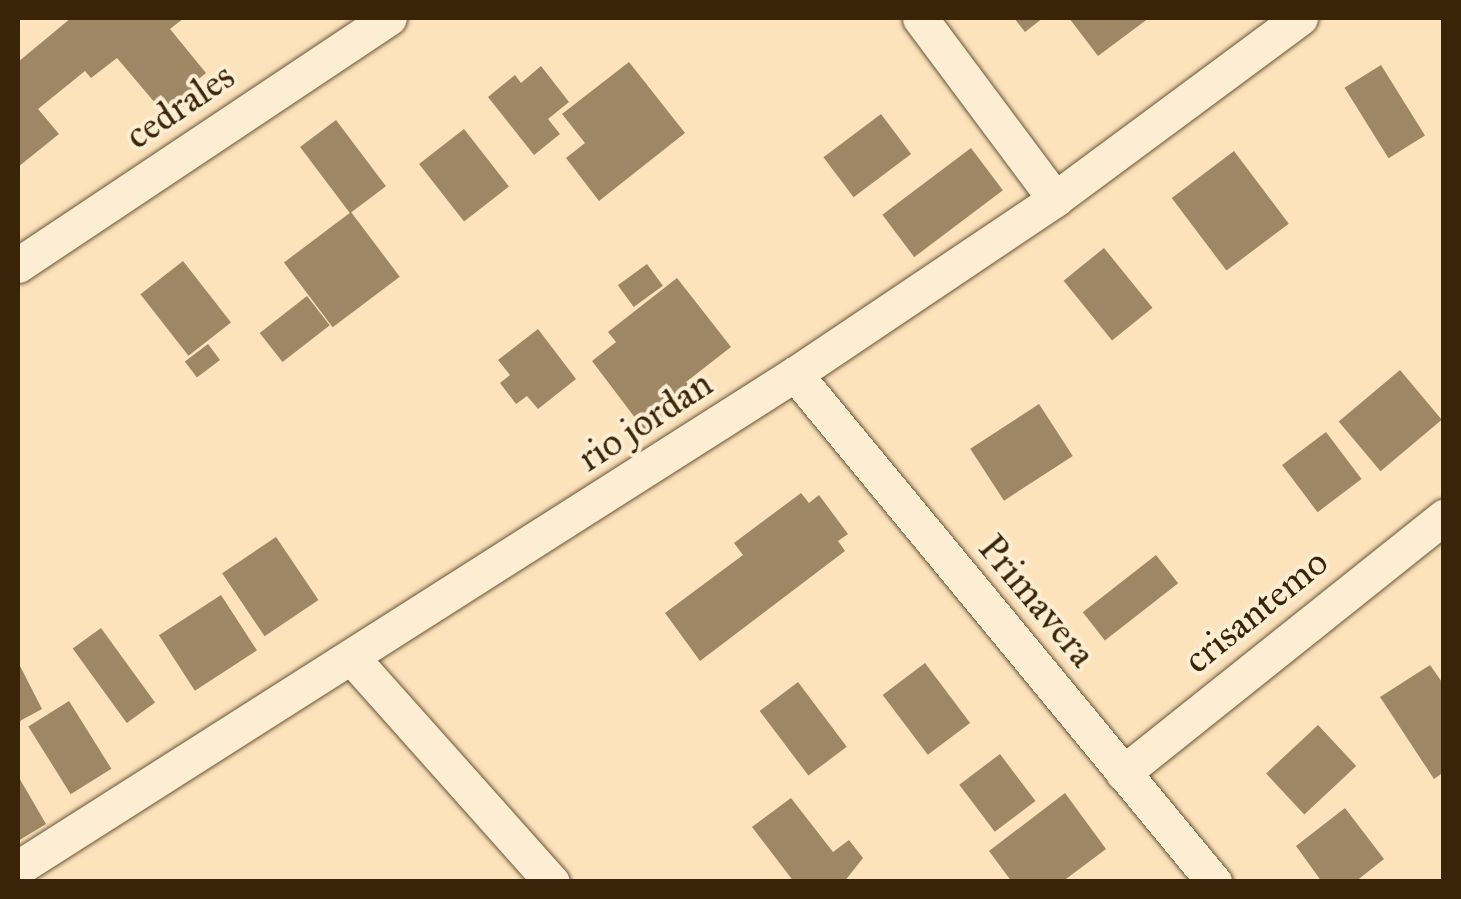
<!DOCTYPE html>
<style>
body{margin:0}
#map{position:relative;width:1461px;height:899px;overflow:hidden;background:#fce3bc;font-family:"IM FELL Great Primer",serif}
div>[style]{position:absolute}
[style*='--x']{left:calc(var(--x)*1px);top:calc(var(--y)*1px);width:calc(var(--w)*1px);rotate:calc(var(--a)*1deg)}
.building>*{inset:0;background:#9e8765;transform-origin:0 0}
.roads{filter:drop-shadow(0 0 2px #6a5434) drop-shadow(0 0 2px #6a5434)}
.street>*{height:35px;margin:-17.5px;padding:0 17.5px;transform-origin:17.5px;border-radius:17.5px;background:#fdedd3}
span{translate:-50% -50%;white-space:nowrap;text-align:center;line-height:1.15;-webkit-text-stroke:8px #fdedd3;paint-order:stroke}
.street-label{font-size:38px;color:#392407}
.frame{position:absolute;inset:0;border:20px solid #392407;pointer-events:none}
</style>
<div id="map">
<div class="building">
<div style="clip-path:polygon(71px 18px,184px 18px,170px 29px,206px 73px,190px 86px,197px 95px,176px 113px,169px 104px,161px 110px,117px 58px,91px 78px,85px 71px,38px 109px,59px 134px,18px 167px,18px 62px)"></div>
<div style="clip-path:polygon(1014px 18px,1043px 18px,1025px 32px)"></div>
<div style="clip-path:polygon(1069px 18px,1149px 18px,1098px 56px)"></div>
<div style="clip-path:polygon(629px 62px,685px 133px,599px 201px,566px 158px,585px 143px,562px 114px)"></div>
<div style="left:1381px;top:65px;width:83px;height:43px;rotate:58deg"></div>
<div style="clip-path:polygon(541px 66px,569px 102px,548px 119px,560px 134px,534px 155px,488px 97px,515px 75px,521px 83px)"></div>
<div style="left:881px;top:114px;width:50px;height:72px;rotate:53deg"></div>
<div style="left:336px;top:120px;width:83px;height:45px;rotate:53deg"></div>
<div style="left:464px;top:129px;width:73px;height:57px;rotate:52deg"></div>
<div style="left:971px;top:148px;width:53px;height:111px;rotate:53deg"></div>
<div style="left:1234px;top:151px;width:91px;height:78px;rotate:53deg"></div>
<div style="left:351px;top:212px;width:81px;height:84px;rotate:53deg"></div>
<div style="left:1104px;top:248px;width:77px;height:52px;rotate:51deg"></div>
<div style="left:183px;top:261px;width:78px;height:54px;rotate:52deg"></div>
<div style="left:647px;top:264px;width:27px;height:36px;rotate:54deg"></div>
<div style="clip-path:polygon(677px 278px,731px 347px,686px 382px,694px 393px,645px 431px,592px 361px,616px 342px,608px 332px)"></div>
<div style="left:307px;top:296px;width:37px;height:60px;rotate:52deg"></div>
<div style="clip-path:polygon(538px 329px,576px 379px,538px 409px,527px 396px,516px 404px,500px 383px,510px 375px,498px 360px)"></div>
<div style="left:208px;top:344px;width:20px;height:29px;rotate:53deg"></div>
<div style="left:1400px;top:370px;width:65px;height:80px;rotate:50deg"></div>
<div style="left:1039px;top:404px;width:62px;height:82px;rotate:57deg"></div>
<div style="left:1326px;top:432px;width:59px;height:55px;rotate:53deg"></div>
<div style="clip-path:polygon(801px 493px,809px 503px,819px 495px,848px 534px,838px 541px,845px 551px,700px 661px,665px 613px,743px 555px,734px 543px)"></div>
<div style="left:276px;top:537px;width:76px;height:65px;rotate:56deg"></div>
<div style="left:1156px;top:555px;width:36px;height:93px;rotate:52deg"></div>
<div style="left:221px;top:595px;width:66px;height:74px;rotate:57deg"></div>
<div style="left:101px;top:628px;width:92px;height:35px;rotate:54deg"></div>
<div style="clip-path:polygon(18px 662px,42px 709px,18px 722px)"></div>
<div style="left:925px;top:663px;width:75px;height:53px;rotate:53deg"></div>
<div style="clip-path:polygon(1430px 665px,1444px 685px,1444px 772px,1434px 779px,1380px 697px)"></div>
<div style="left:798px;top:682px;width:81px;height:48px;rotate:53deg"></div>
<div style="left:69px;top:701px;width:80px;height:48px;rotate:58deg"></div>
<div style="left:1318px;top:725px;width:56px;height:71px;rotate:47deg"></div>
<div style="left:1000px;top:754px;width:59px;height:51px;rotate:53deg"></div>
<div style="clip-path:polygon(18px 776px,46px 824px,18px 841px)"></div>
<div style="clip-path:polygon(1065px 793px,1106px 849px,1062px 882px,1012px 882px,989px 851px)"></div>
<div style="clip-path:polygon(791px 798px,833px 852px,849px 840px,863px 858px,844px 882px,794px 882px,752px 827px)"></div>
<div style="clip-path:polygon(1345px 808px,1384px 859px,1355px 882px,1322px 882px,1296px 846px)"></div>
</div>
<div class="roads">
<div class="street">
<div style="--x:920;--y:18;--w:226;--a:53.3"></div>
<div style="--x:18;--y:265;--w:446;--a:-33.7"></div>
<div style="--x:795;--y:374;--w:659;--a:50.48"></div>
<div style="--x:353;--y:659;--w:299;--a:48.3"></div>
<div style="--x:1123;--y:773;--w:411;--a:-38.6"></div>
<div style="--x:18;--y:868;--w:921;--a:-32.45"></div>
<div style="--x:795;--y:374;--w:313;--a:-33.9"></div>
<div style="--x:1055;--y:199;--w:305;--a:-36.5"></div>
</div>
</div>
<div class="street-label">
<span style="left:180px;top:106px;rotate:-34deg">cedrales</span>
<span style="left:645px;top:421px;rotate:-33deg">rio jordan</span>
<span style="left:1037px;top:601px;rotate:50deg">Primavera</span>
<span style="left:1256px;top:611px;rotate:-39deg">crisantemo</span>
</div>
<div class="frame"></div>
</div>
